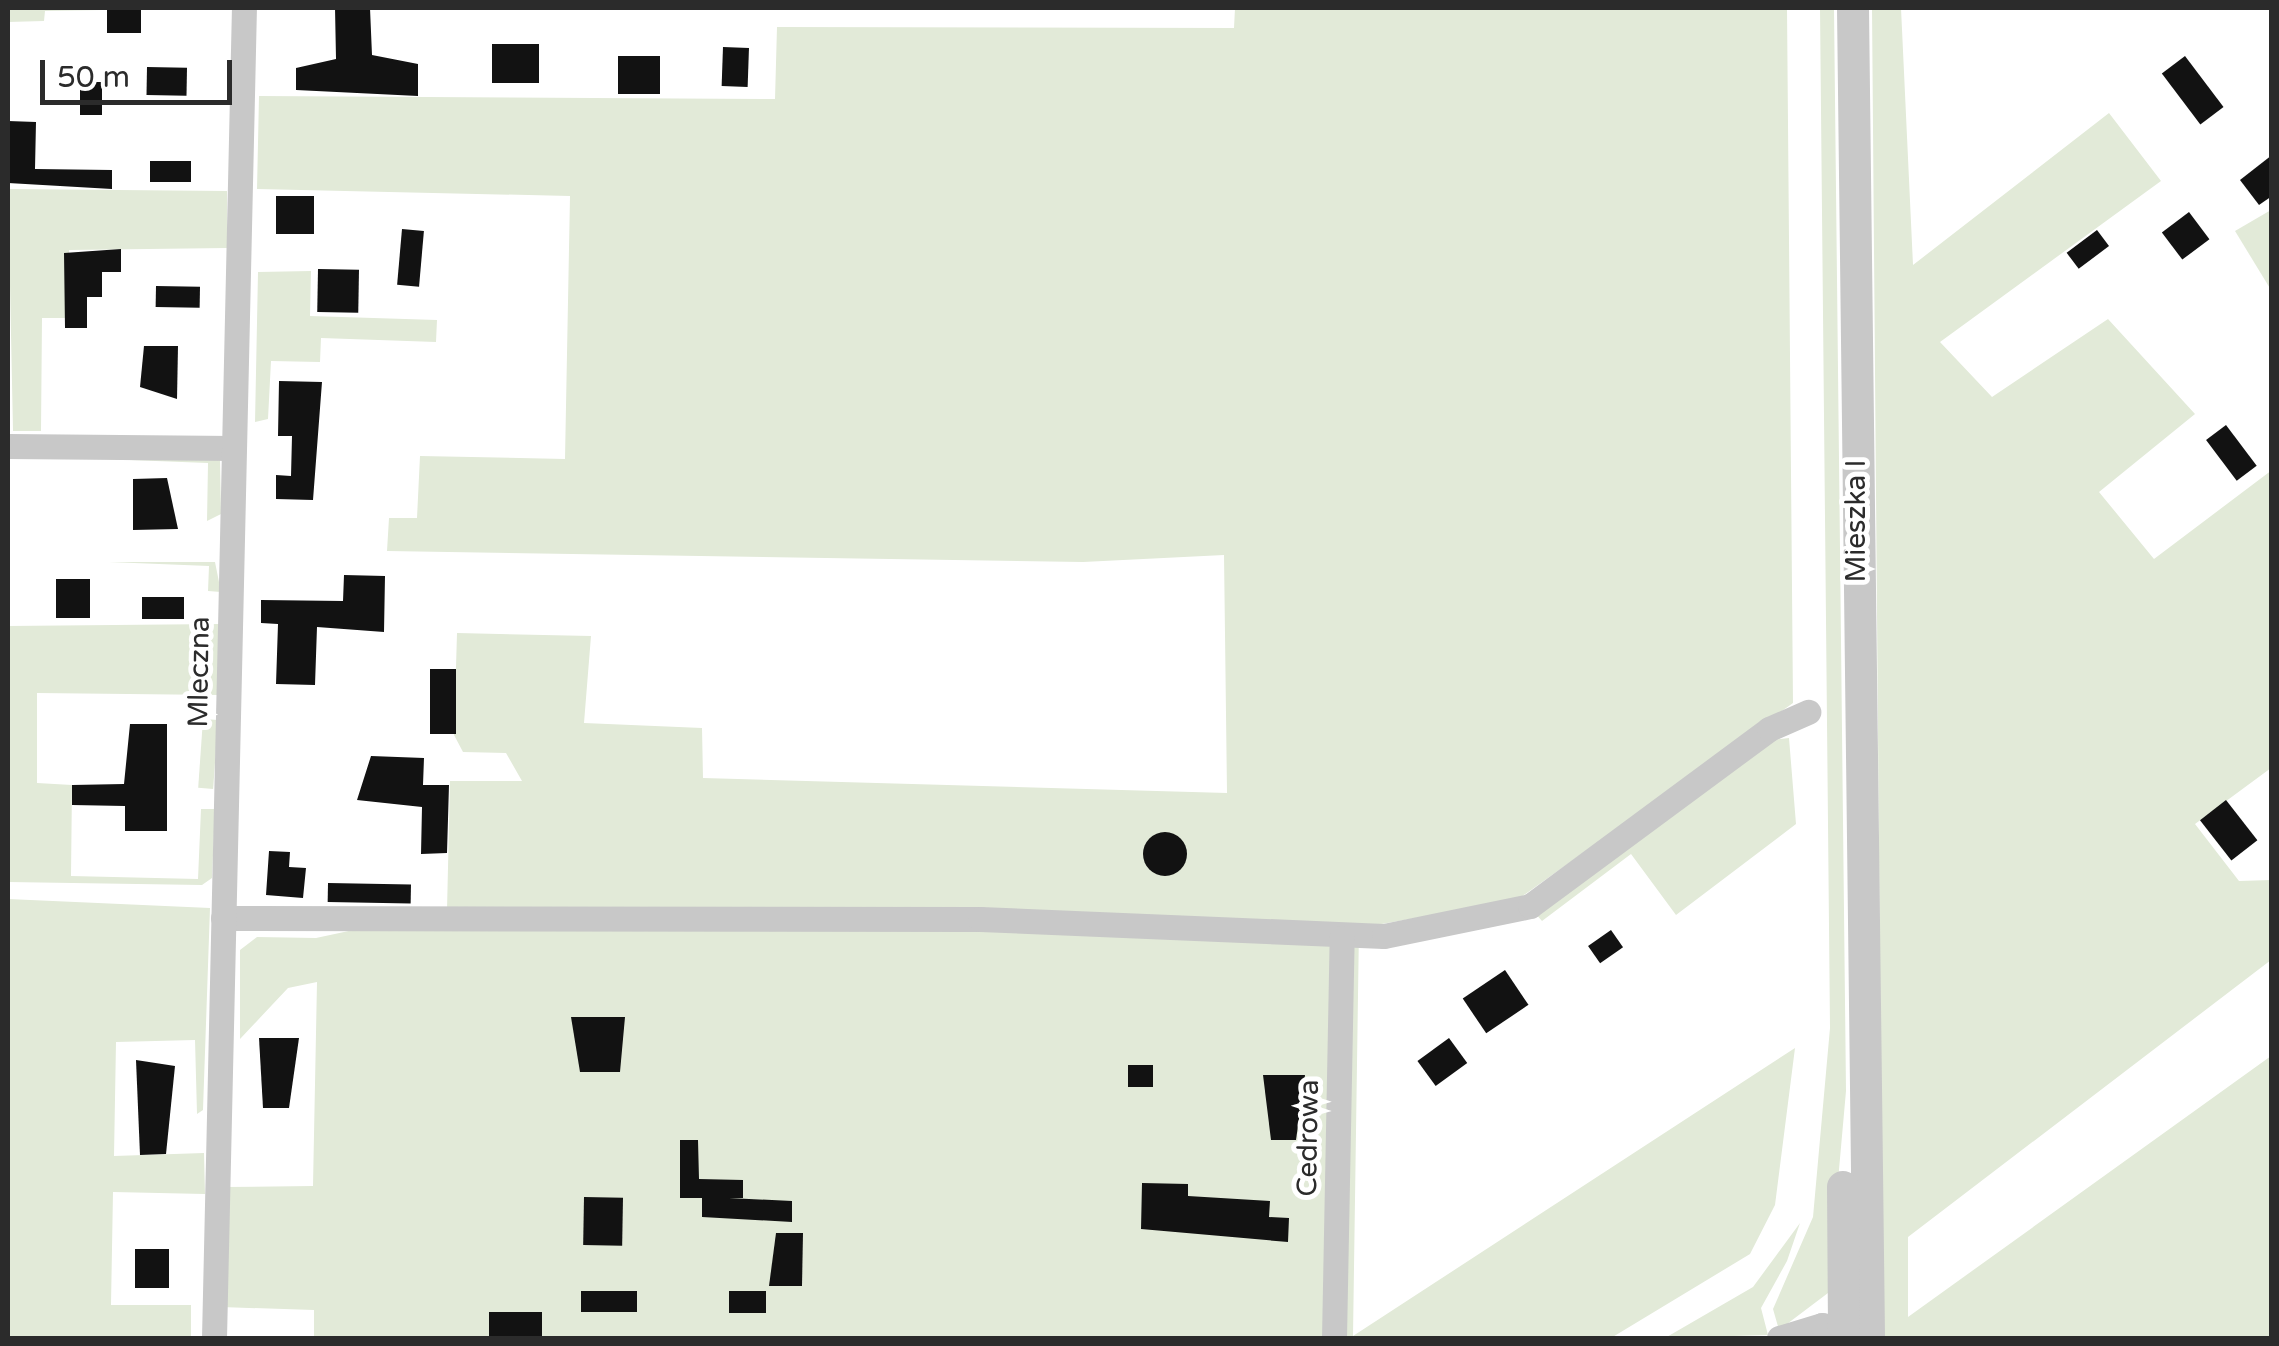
<!DOCTYPE html>
<style>
body{margin:0}
#map{position:relative;width:2279px;height:1346px;overflow:hidden;background:#fff;font-family:"Varela Round",sans-serif}
div>[style]{position:absolute}
[style*='--x']{left:calc(var(--x)*1px);top:calc(var(--y)*1px);width:calc(var(--w)*1px);rotate:calc(var(--a)*1deg)}
.green>*{inset:0;background:#e2ead8;transform-origin:0 0}
.building>*{inset:0;background:#121212;transform-origin:0 0}
.round{border-radius:50%}
.minor>*{height:25px;margin:-12.5px;padding:0 12.5px;transform-origin:12.5px;border-radius:12.5px;background:#c8c8c8}
.tertiary>*{height:32px;margin:-16px;padding:0 16px;transform-origin:16px;border-radius:16px;background:#c8c8c8}
span{translate:-50% -50%;white-space:nowrap;text-align:center;line-height:1.15;-webkit-text-stroke:10px #fff;paint-order:stroke}
.street-label{font-size:28px;color:#2b2b2b}
.frame{position:absolute;inset:0;border:10px solid #2b2b2b;pointer-events:none}
.scale{position:absolute;left:40px;top:60px;width:192px;height:45px;box-sizing:border-box;border:5px solid #2b2b2b;border-top:0;padding-left:12px;font-size:30px;line-height:35px;white-space:nowrap;color:#2b2b2b;-webkit-text-stroke:8px #fff;paint-order:stroke}
</style>
<div id="map">
<div class="green">
<div style="clip-path:polygon(8px 8px,221px 8px,45px 11px,44px 21px,8px 22px)"></div>
<div style="clip-path:polygon(1235px 8px,1787px 8px,1793px 703px,1517px 900px,1359px 928px,1353px 1336px,1795px 1048px,1775px 1205px,1750px 1254px,1611px 1338px,314px 1338px,314px 1310px,221px 1307px,225px 1187px,313px 1186px,317px 982px,288px 988px,240px 1039px,240px 950px,257px 937px,316px 938px,447px 910px,450px 781px,522px 781px,506px 753px,463px 752px,454px 735px,457px 633px,591px 636px,584px 723px,702px 728px,703px 778px,1227px 793px,1224px 555px,1083px 562px,387px 551px,389px 518px,417px 518px,420px 456px,565px 459px,570px 196px,257px 189px,259px 96px,775px 99px,777px 27px,1234px 28px)"></div>
<div style="clip-path:polygon(1820px 8px,1834px 8px,1846px 1091px,1828px 1293px,1779px 1330px,1773px 1309px,1813px 1217px,1830px 1028px)"></div>
<div style="clip-path:polygon(1872px 8px,1901px 8px,1913px 265px,2109px 113px,2161px 181px,1940px 342px,1992px 397px,2108px 319px,2195px 414px,2099px 492px,2154px 559px,2272px 470px,2271px 768px,2195px 824px,2239px 881px,2271px 880px,2271px 960px,1908px 1237px,1908px 1317px,2271px 1056px,2271px 1338px,1883px 1338px)"></div>
<div style="clip-path:polygon(8px 189px,227px 191px,227px 248px,69px 250px,69px 318px,42px 318px,41px 431px,13px 431px)"></div>
<div style="clip-path:polygon(2271px 210px,2271px 290px,2235px 231px)"></div>
<div style="clip-path:polygon(311px 271px,310px 316px,437px 320px,436px 342px,321px 338px,320px 362px,271px 361px,268px 419px,255px 422px,258px 272px)"></div>
<div style="clip-path:polygon(24px 456px,220px 460px,221px 514px,207px 521px,208px 463px)"></div>
<div style="clip-path:polygon(109px 562px,215px 562px,221px 592px,208px 591px,209px 566px)"></div>
<div style="clip-path:polygon(220px 624px,219px 695px,37px 693px,37px 783px,72px 785px,71px 876px,198px 879px,201px 809px,215px 809px,212px 878px,202px 885px,8px 882px,8px 626px)"></div>
<div style="left:203px;top:719px;width:15px;height:69px;rotate:4deg"></div>
<div style="clip-path:polygon(1789px 738px,1796px 824px,1676px 915px,1631px 854px,1542px 921px,1534px 912px,1771px 740px)"></div>
<div style="clip-path:polygon(8px 899px,210px 908px,203px 1110px,197px 1114px,195px 1040px,116px 1042px,114px 1156px,204px 1153px,205px 1194px,113px 1192px,111px 1305px,191px 1305px,191px 1338px,8px 1338px)"></div>
<div style="clip-path:polygon(1800px 1223px,1787px 1261px,1761px 1308px,1768px 1335px,1665px 1338px,1753px 1287px)"></div>
</div>
<div class="building">
<div style="clip-path:polygon(335px 8px,370px 8px,372px 55px,418px 64px,418px 96px,296px 90px,296px 68px,336px 59px)"></div>
<div style="left:107px;top:10px;width:34px;height:23px"></div>
<div style="left:492px;top:44px;width:47px;height:39px"></div>
<div style="left:723px;top:47px;width:26px;height:39px;rotate:2deg"></div>
<div style="left:618px;top:56px;width:42px;height:38px"></div>
<div style="left:2185px;top:56px;width:64px;height:29px;rotate:53deg"></div>
<div style="left:147px;top:67px;width:40px;height:28px;rotate:1deg"></div>
<div style="left:80px;top:82px;width:22px;height:33px"></div>
<div style="clip-path:polygon(8px 121px,36px 122px,35px 169px,112px 170px,112px 189px,8px 183px)"></div>
<div style="clip-path:polygon(2272px 155px,2272px 196px,2259px 205px,2240px 180px)"></div>
<div style="left:191px;top:161px;width:21px;height:41px;rotate:90deg"></div>
<div style="left:276px;top:196px;width:38px;height:38px"></div>
<div style="left:2189px;top:212px;width:34px;height:34px;rotate:53deg"></div>
<div style="left:402px;top:229px;width:22px;height:56px;rotate:5deg"></div>
<div style="left:2097px;top:230px;width:20px;height:38px;rotate:53deg"></div>
<div style="clip-path:polygon(121px 249px,121px 272px,102px 272px,102px 297px,87px 297px,87px 328px,65px 328px,64px 253px)"></div>
<div style="left:318px;top:269px;width:41px;height:43px;rotate:1deg"></div>
<div style="left:156px;top:286px;width:44px;height:21px;rotate:1deg"></div>
<div style="clip-path:polygon(144px 346px,178px 346px,177px 399px,140px 387px)"></div>
<div style="clip-path:polygon(279px 381px,322px 382px,313px 500px,276px 499px,276px 475px,291px 476px,292px 436px,278px 436px)"></div>
<div style="left:2226px;top:425px;width:51px;height:25px;rotate:53deg"></div>
<div style="clip-path:polygon(167px 478px,178px 529px,133px 530px,133px 479px)"></div>
<div style="clip-path:polygon(344px 575px,385px 576px,384px 632px,317px 627px,315px 685px,276px 684px,278px 624px,261px 623px,261px 600px,343px 601px)"></div>
<div style="left:56px;top:579px;width:34px;height:39px"></div>
<div style="left:184px;top:597px;width:22px;height:42px;rotate:90deg"></div>
<div style="left:430px;top:669px;width:26px;height:65px"></div>
<div style="clip-path:polygon(130px 724px,167px 724px,167px 831px,125px 831px,125px 806px,72px 805px,72px 785px,124px 784px)"></div>
<div style="clip-path:polygon(371px 756px,424px 758px,423px 785px,449px 785px,447px 853px,421px 854px,422px 807px,357px 800px)"></div>
<div style="left:2226px;top:800px;width:51px;height:33px;rotate:52deg"></div>
<div class="round" style="left:1143px;top:832px;width:44px;height:44px"></div>
<div style="clip-path:polygon(269px 851px,290px 852px,289px 867px,306px 868px,303px 898px,266px 895px)"></div>
<div style="left:328px;top:883px;width:83px;height:19px;rotate:1deg"></div>
<div style="left:1611px;top:930px;width:21px;height:28px;rotate:55deg"></div>
<div style="left:1505px;top:970px;width:42px;height:51px;rotate:56deg"></div>
<div style="clip-path:polygon(571px 1017px,625px 1017px,620px 1072px,580px 1072px)"></div>
<div style="clip-path:polygon(259px 1038px,299px 1038px,289px 1108px,263px 1108px)"></div>
<div style="left:1449px;top:1038px;width:31px;height:39px;rotate:54deg"></div>
<div style="clip-path:polygon(136px 1060px,175px 1066px,166px 1154px,140px 1155px)"></div>
<div style="left:1128px;top:1065px;width:25px;height:22px"></div>
<div style="clip-path:polygon(1263px 1075px,1305px 1075px,1296px 1140px,1271px 1140px)"></div>
<div style="clip-path:polygon(680px 1140px,698px 1140px,699px 1179px,743px 1180px,743px 1198px,729px 1198px,792px 1201px,792px 1222px,702px 1217px,702px 1198px,680px 1198px)"></div>
<div style="clip-path:polygon(1142px 1183px,1188px 1184px,1188px 1196px,1270px 1201px,1269px 1217px,1289px 1218px,1288px 1242px,1141px 1229px)"></div>
<div style="left:584px;top:1197px;width:39px;height:48px;rotate:1deg"></div>
<div style="clip-path:polygon(776px 1233px,803px 1233px,802px 1286px,769px 1286px)"></div>
<div style="left:135px;top:1249px;width:34px;height:39px"></div>
<div style="left:581px;top:1291px;width:56px;height:21px"></div>
<div style="left:729px;top:1291px;width:37px;height:22px"></div>
<div style="left:542px;top:1312px;width:26px;height:53px;rotate:90deg"></div>
</div>
<div class="minor">
<div style="--x:8;--y:446;--w:225;--a:0.5"></div>
<div style="--x:223;--y:918;--w:757;--a:0.08"></div>
<div style="--x:980;--y:919;--w:404;--a:2.4"></div>
<div style="--x:1384;--y:936;--w:149;--a:-11.6"></div>
<div style="--x:1530;--y:906;--w:297;--a:-36.5"></div>
<div style="--x:1769;--y:729;--w:43;--a:-23.6"></div>
<div style="--x:214;--y:1338;--w:1330;--a:-88.71"></div>
<div style="--x:1334;--y:1338;--w:400;--a:-88.9"></div>
<div style="--x:1779;--y:1338;--w:45;--a:-16.8"></div>
<div style="--x:1822;--y:1325;--w:40;--a:10"></div>
</div>
<div class="tertiary">
<div style="--x:1853;--y:8;--w:1330;--a:89.31"></div>
<div style="--x:1843;--y:1187;--w:151;--a:89.6"></div>
</div>
<div class="street-label">
<span style="left:1856px;top:521px;rotate:-90deg">Mieszka I</span>
<span style="left:199px;top:672px;rotate:-89deg">Mleczna</span>
<span style="left:1308px;top:1138px;rotate:-89deg">Cedrowa</span>
</div>
<div class="frame"></div>
<div class="scale">50 m</div>
</div>
